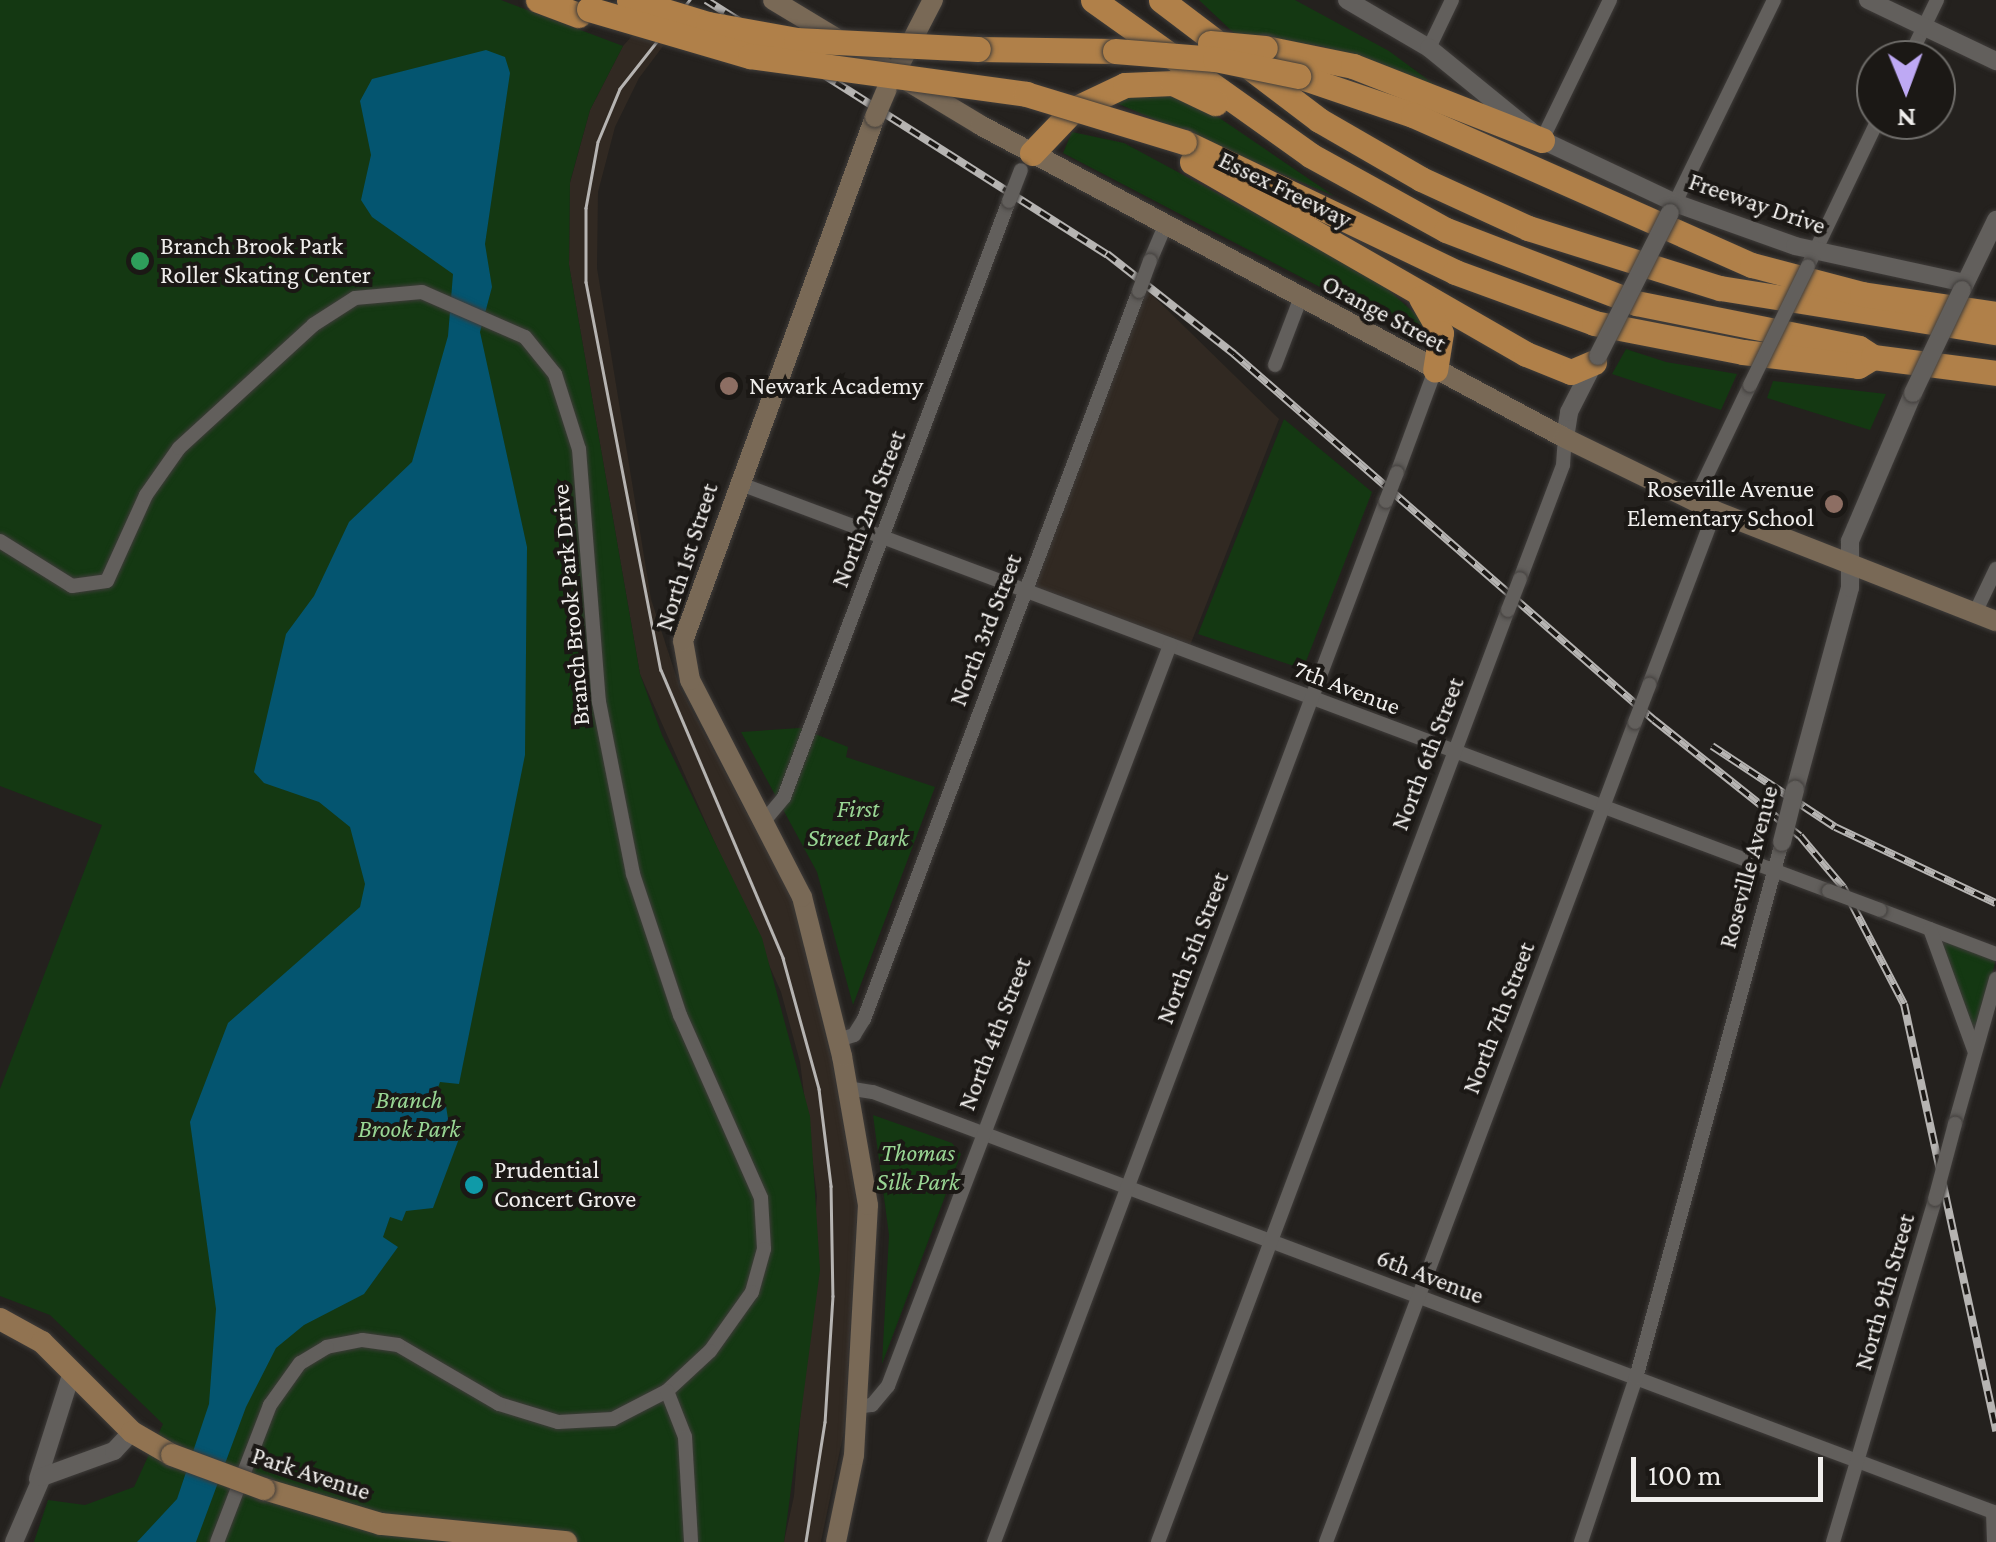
<!DOCTYPE html>
<style>
body{margin:0}
#map{position:relative;width:1996px;height:1542px;overflow:hidden;background:#24211e;font-family:"Crimson Pro",serif}
div>[style]{position:absolute}
[style*='--x']{left:calc(var(--x)*1px);top:calc(var(--y)*1px);width:calc(var(--w)*1px);rotate:calc(var(--a)*1deg)}
.built>*{inset:0;background:#312922}
.green>*{inset:0;background:#143812}
.water>*{inset:0;background:#045570}
.roads{filter:drop-shadow(0 0 2px #3f3c3a) drop-shadow(0 0 2px #3f3c3a)}
.minor>*{height:14px;margin:-7px;padding:0 7px;transform-origin:7px;border-radius:7px;background:#625f5c}
.tertiary>*{height:18px;margin:-9px;padding:0 9px;transform-origin:9px;border-radius:9px;background:#625f5c}
.secondary>*{height:20px;margin:-10px;padding:0 10px;transform-origin:10px;border-radius:10px;background:#796956}
.primary>*{height:22px;margin:-11px;padding:0 11px;transform-origin:11px;border-radius:11px;background:#917351}
.motorway>*{height:25px;margin:-12.5px;padding:0 12.5px;transform-origin:12.5px;border-radius:12.5px;background:#b08049}
.tram>*{height:2.5px;margin:-1.25px;padding:0 1.25px;transform-origin:1.25px;border-radius:1.25px;background:#b6b4b2}
.rail>*{height:8px;margin-top:-4px;transform-origin:0;background:repeating-linear-gradient(90deg,#1b1815 0 11px,#b6b4b2 0 22px);box-sizing:border-box;border-block:2px solid #b6b4b2}
.bridges{filter:drop-shadow(0 0 2px #3f3c3a) drop-shadow(0 0 2px #3f3c3a)}
.minor-bridge>*{height:14px;margin:-7px;padding:0 7px;transform-origin:7px;border-radius:7px;background:#625f5c}
.tertiary-bridge>*{height:18px;margin:-9px;padding:0 9px;transform-origin:9px;border-radius:9px;background:#625f5c}
.secondary-bridge>*{height:20px;margin:-10px;padding:0 10px;transform-origin:10px;border-radius:10px;background:#796956}
.primary-bridge>*{height:22px;margin:-11px;padding:0 11px;transform-origin:11px;border-radius:11px;background:#917351}
.motorway-bridge>*{height:25px;margin:-12.5px;padding:0 12.5px;transform-origin:12.5px;border-radius:12.5px;background:#b08049}
.dots>*{width:28px;height:28px;translate:-50% -50%;box-sizing:border-box;border:5px solid #1b1815;border-radius:50%}
span{translate:-50% -50%;white-space:nowrap;text-align:center;line-height:1.15;-webkit-text-stroke:8px #1b1815;paint-order:stroke}
.street-label{font-size:25px;color:#f0eeec}
.poi-label{font-size:25px;color:#f0eeec}
.left{translate:0 -50%;text-align:left}
.right{translate:-100% -50%;text-align:right}
.park-label{font-size:25px;color:#99d694;font-style:italic}
.north{position:absolute;left:1856px;top:40px;width:100px;height:100px;box-sizing:border-box;background:#1b1815;border:2px solid #706e6b;border-radius:50%;rotate:179deg;font-size:28px;font-weight:700;line-height:40px;text-align:center;color:#f0eeec}
.north::after{content:'';display:block;margin:auto;width:35px;height:45px;background:#bea9f4;clip-path:polygon(50% 0,100% 100%,50% 72%,0 100%)}
.scale{position:absolute;left:1631px;top:1457px;width:192px;height:45px;box-sizing:border-box;border:5px solid #f0eeec;border-top:0;padding-left:12px;font-size:30px;line-height:35px;white-space:nowrap;color:#f0eeec;-webkit-text-stroke:8px #1b1815;paint-order:stroke}
</style>
<div id="map">
<div class="built">
<div style="clip-path:polygon(664px 0,694px 5px,639px 78px,615px 127px,598px 192px,597px 268px,651px 599px,680px 688px,791px 896px,832px 1063px,857px 1206px,844px 1431px,821px 1542px,784px 1542px,794px 1496px,817px 1196px,800px 1062px,781px 992px,640px 674px,569px 265px,570px 183px,590px 110px,623px 46px)"></div>
<div style="clip-path:polygon(1145px 288px,1279px 419px,1189px 648px,1031px 590px)"></div>
</div>
<div class="green">
<div style="clip-path:polygon(0 0,501px 0,623px 46px,590px 110px,570px 182px,569px 265px,640px 674px,662px 735px,762px 938px,810px 1116px,820px 1270px,784px 1542px,34px 1542px,48px 1500px,85px 1505px,134px 1487px,163px 1424px,50px 1315px,0 1296px,0 1089px,102px 825px,0 786px)"></div>
<div style="clip-path:polygon(1199px 0,1295px 0,1389px 51px,1435px 85px,1321px 46px,1235px 34px)"></div>
<div style="clip-path:polygon(1149px 90px,1196px 102px,1334px 196px,1114px 102px)"></div>
<div style="clip-path:polygon(1072px 132px,1124px 143px,1376px 279px,1420px 318px,1425px 342px,1063px 153px)"></div>
<div style="clip-path:polygon(1626px 349px,1666px 362px,1737px 374px,1721px 410px,1612px 374px)"></div>
<div style="clip-path:polygon(1773px 381px,1886px 394px,1870px 430px,1767px 398px)"></div>
<div style="clip-path:polygon(1284px 419px,1372px 492px,1303px 669px,1198px 634px)"></div>
<div style="clip-path:polygon(800px 728px,848px 747px,846px 757px,935px 787px,853px 1005px,817px 872px,741px 732px)"></div>
<div style="clip-path:polygon(1939px 937px,1996px 959px,1975px 1038px)"></div>
<div style="clip-path:polygon(873px 1115px,952px 1143px,961px 1154px,882px 1364px,889px 1235px)"></div>
</div>
<div class="water">
<div style="clip-path:polygon(486px 50px,505px 57px,510px 73px,485px 244px,492px 287px,480px 332px,527px 547px,525px 755px,459px 1084px,440px 1082px,433px 1101px,446px 1106px,449px 1125px,460px 1136px,433px 1208px,406px 1211px,402px 1221px,390px 1217px,383px 1237px,398px 1247px,364px 1294px,304px 1325px,276px 1348px,246px 1407px,196px 1542px,137px 1542px,177px 1499px,209px 1404px,216px 1309px,190px 1122px,228px 1023px,360px 907px,365px 884px,350px 827px,319px 802px,264px 783px,254px 772px,286px 634px,314px 596px,349px 522px,412px 462px,448px 336px,453px 274px,372px 217px,361px 200px,371px 155px,360px 101px,372px 79px)"></div>
</div>
<div class="roads">
<div class="minor">
<div style="--x:1429;--y:48;--w:53;--a:-64.4"></div>
<div style="--x:1908;--y:60;--w:67;--a:-64.2"></div>
<div style="--x:1542;--y:140;--w:156;--a:-64.1"></div>
<div style="--x:1675;--y:203;--w:226;--a:-64"></div>
<div style="--x:1150;--y:261;--w:39;--a:-67"></div>
<div style="--x:1808;--y:266;--w:162;--a:-64.4"></div>
<div style="--x:1275;--y:365;--w:73;--a:-69.1"></div>
<div style="--x:1397;--y:473;--w:110;--a:-69.7"></div>
<div style="--x:738;--y:483;--w:1165;--a:20.5"></div>
<div style="--x:1694;--y:502;--w:130;--a:-64.4"></div>
<div style="--x:0;--y:541;--w:85;--a:32"></div>
<div style="--x:72;--y:586;--w:35;--a:-8"></div>
<div style="--x:107;--y:581;--w:94;--a:-65.6"></div>
<div style="--x:146;--y:495;--w:57;--a:-54.9"></div>
<div style="--x:179;--y:448;--w:182;--a:-42.5"></div>
<div style="--x:313;--y:325;--w:50;--a:-32.7"></div>
<div style="--x:355;--y:298;--w:67;--a:-5.1"></div>
<div style="--x:422;--y:292;--w:112;--a:23.6"></div>
<div style="--x:525;--y:337;--w:48;--a:51"></div>
<div style="--x:555;--y:374;--w:79;--a:72.3"></div>
<div style="--x:579;--y:449;--w:254;--a:85.5"></div>
<div style="--x:599;--y:702;--w:175;--a:78.8"></div>
<div style="--x:633;--y:874;--w:149;--a:71.6"></div>
<div style="--x:680;--y:1015;--w:200;--a:66.1"></div>
<div style="--x:761;--y:1198;--w:51;--a:86.6"></div>
<div style="--x:764;--y:1249;--w:45;--a:105.6"></div>
<div style="--x:752;--y:1292;--w:72;--a:125.4"></div>
<div style="--x:710;--y:1351;--w:59;--a:137.1"></div>
<div style="--x:667;--y:1391;--w:61;--a:152.6"></div>
<div style="--x:613;--y:1419;--w:55;--a:176.9"></div>
<div style="--x:558;--y:1422;--w:62;--a:-163"></div>
<div style="--x:499;--y:1404;--w:117;--a:-149.7"></div>
<div style="--x:398;--y:1345;--w:36;--a:-172"></div>
<div style="--x:362;--y:1340;--w:36;--a:169"></div>
<div style="--x:327;--y:1347;--w:31;--a:149"></div>
<div style="--x:300;--y:1363;--w:52;--a:125.5"></div>
<div style="--x:270;--y:1405;--w:147;--a:111.1"></div>
<div style="--x:1520;--y:579;--w:122;--a:-69.3"></div>
<div style="--x:1563;--y:465;--w:27;--a:-86"></div>
<div style="--x:1975;--y:613;--w:49;--a:-64.5"></div>
<div style="--x:1649;--y:685;--w:186;--a:-69.2"></div>
<div style="--x:765;--y:820;--w:30;--a:-50"></div>
<div style="--x:784;--y:797;--w:637;--a:-69.32"></div>
<div style="--x:1880;--y:910;--w:124;--a:20.8"></div>
<div style="--x:1930;--y:929;--w:129;--a:70"></div>
<div style="--x:838;--y:1040;--w:17;--a:-17"></div>
<div style="--x:854;--y:1035;--w:19;--a:-58"></div>
<div style="--x:864;--y:1019;--w:778;--a:-69.31"></div>
<div style="--x:847;--y:1088;--w:26;--a:9"></div>
<div style="--x:873;--y:1092;--w:1199;--a:20.55"></div>
<div style="--x:1955;--y:1124;--w:151;--a:-74.2"></div>
<div style="--x:667;--y:1391;--w:49;--a:68.6"></div>
<div style="--x:685;--y:1437;--w:105;--a:86.7"></div>
<div style="--x:857;--y:1407;--w:15;--a:-8"></div>
<div style="--x:872;--y:1405;--w:25;--a:-50"></div>
<div style="--x:888;--y:1386;--w:793;--a:-69.16"></div>
<div style="--x:1993;--y:1512;--w:30;--a:88"></div>
<div style="--x:994;--y:1542;--w:1112;--a:-69.37"></div>
<div style="--x:1158;--y:1542;--w:996;--a:-69.42"></div>
<div style="--x:1326;--y:1542;--w:876;--a:-69.35"></div>
<div style="--x:1581;--y:1542;--w:173;--a:-71.5"></div>
<div style="--x:1636;--y:1378;--w:556;--a:-74.76"></div>
<div style="--x:1833;--y:1542;--w:358;--a:-73.4"></div>
</div>
<div class="tertiary">
<div style="--x:1347;--y:0;--w:95;--a:30.3"></div>
<div style="--x:1429;--y:48;--w:146;--a:39.2"></div>
<div style="--x:1542;--y:140;--w:147;--a:25.3"></div>
<div style="--x:1675;--y:203;--w:127;--a:19.7"></div>
<div style="--x:1795;--y:246;--w:174;--a:12.3"></div>
<div style="--x:1868;--y:0;--w:142;--a:25.5"></div>
<div style="--x:1962;--y:290;--w:78;--a:-64.1"></div>
<div style="--x:1565;--y:438;--w:26;--a:-81"></div>
<div style="--x:1569;--y:412;--w:57;--a:-63"></div>
<div style="--x:1795;--y:790;--w:209;--a:-74.8"></div>
<div style="--x:1850;--y:588;--w:47;--a:-90"></div>
<div style="--x:1850;--y:541;--w:161;--a:-66.9"></div>
<div style="--x:38;--y:1479;--w:109;--a:-72.4"></div>
<div style="--x:14;--y:1542;--w:71;--a:-66.7"></div>
<div style="--x:42;--y:1477;--w:77;--a:-19.9"></div>
<div style="--x:114;--y:1451;--w:26;--a:-47"></div>
</div>
<div class="secondary">
<div style="--x:773;--y:0;--w:242;--a:31.1"></div>
<div style="--x:980;--y:125;--w:663;--a:28.15"></div>
<div style="--x:1565;--y:438;--w:167;--a:26"></div>
<div style="--x:1715;--y:511;--w:302;--a:21.4"></div>
<div style="--x:888;--y:87;--w:98;--a:-62.7"></div>
<div style="--x:836;--y:1542;--w:89;--a:-78.3"></div>
<div style="--x:854;--y:1455;--w:250;--a:-86.8"></div>
<div style="--x:868;--y:1205;--w:151;--a:-99.9"></div>
<div style="--x:842;--y:1056;--w:164;--a:-104.1"></div>
<div style="--x:802;--y:897;--w:244;--a:-117.3"></div>
<div style="--x:690;--y:680;--w:40;--a:-100"></div>
<div style="--x:683;--y:641;--w:558;--a:-69.88"></div>
</div>
<div class="primary">
<div style="--x:0;--y:1319;--w:48;--a:28.7"></div>
<div style="--x:42;--y:1342;--w:127;--a:45"></div>
<div style="--x:132;--y:1432;--w:46;--a:29.9"></div>
<div style="--x:264;--y:1489;--w:122;--a:16.7"></div>
<div style="--x:381;--y:1524;--w:186;--a:5.6"></div>
</div>
<div class="motorway">
<div style="--x:538;--y:0;--w:43;--a:20.6"></div>
<div style="--x:1093;--y:0;--w:267;--a:35.5"></div>
<div style="--x:1310;--y:155;--w:155;--a:28.9"></div>
<div style="--x:1446;--y:230;--w:204;--a:21"></div>
<div style="--x:1636;--y:303;--w:227;--a:11.4"></div>
<div style="--x:1859;--y:348;--w:17;--a:33"></div>
<div style="--x:1161;--y:0;--w:198;--a:37.2"></div>
<div style="--x:1319;--y:120;--w:118;--a:30"></div>
<div style="--x:1421;--y:179;--w:118;--a:24.6"></div>
<div style="--x:1528;--y:228;--w:201;--a:17.4"></div>
<div style="--x:1720;--y:288;--w:279;--a:9.1"></div>
<div style="--x:1265;--y:48;--w:90;--a:11.6"></div>
<div style="--x:1353;--y:66;--w:203;--a:21.4"></div>
<div style="--x:978;--y:49;--w:137;--a:0.8"></div>
<div style="--x:1298;--y:76;--w:121;--a:18.7"></div>
<div style="--x:1413;--y:115;--w:371;--a:23.9"></div>
<div style="--x:1752;--y:265;--w:114;--a:14.8"></div>
<div style="--x:1862;--y:294;--w:135;--a:8.5"></div>
<div style="--x:1184;--y:142;--w:301;--a:25.6"></div>
<div style="--x:1455;--y:272;--w:148;--a:20.1"></div>
<div style="--x:1594;--y:323;--w:152;--a:11"></div>
<div style="--x:1743;--y:352;--w:116;--a:6.9"></div>
<div style="--x:1858;--y:366;--w:17;--a:-31"></div>
<div style="--x:1873;--y:357;--w:124;--a:7.4"></div>
<div style="--x:1032;--y:153;--w:61;--a:-46.3"></div>
<div style="--x:1074;--y:109;--w:56;--a:-25.2"></div>
<div style="--x:1125;--y:85;--w:48;--a:-2.4"></div>
<div style="--x:1173;--y:83;--w:47;--a:25.5"></div>
<div style="--x:1192;--y:162;--w:385;--a:29.9"></div>
<div style="--x:1526;--y:354;--w:48;--a:21.8"></div>
<div style="--x:1571;--y:372;--w:25;--a:-23"></div>
<div style="--x:1421;--y:298;--w:40;--a:60.3"></div>
<div style="--x:1441;--y:333;--w:37;--a:99"></div>
</div>
</div>
<div class="tram">
<div style="--x:690;--y:0;--w:113;--a:128.2"></div>
<div style="--x:620;--y:89;--w:57;--a:112.5"></div>
<div style="--x:598;--y:142;--w:67;--a:100.3"></div>
<div style="--x:586;--y:208;--w:74;--a:90"></div>
<div style="--x:586;--y:282;--w:395;--a:79.1"></div>
<div style="--x:661;--y:670;--w:313;--a:67"></div>
<div style="--x:783;--y:958;--w:136;--a:74.6"></div>
<div style="--x:819;--y:1089;--w:98;--a:82.9"></div>
<div style="--x:831;--y:1186;--w:110;--a:89"></div>
<div style="--x:833;--y:1296;--w:126;--a:93.6"></div>
<div style="--x:825;--y:1422;--w:121;--a:99"></div>
</div>
<div class="rail">
<div style="--x:706;--y:0;--w:475;--a:32.4"></div>
<div style="--x:1107;--y:254;--w:162;--a:38.2"></div>
<div style="--x:1234;--y:354;--w:557;--a:41.07"></div>
<div style="--x:1654;--y:720;--w:186;--a:38.5"></div>
<div style="--x:1800;--y:836;--w:67;--a:49.9"></div>
<div style="--x:1843;--y:887;--w:132;--a:62.5"></div>
<div style="--x:1904;--y:1004;--w:437;--a:77.8"></div>
<div style="--x:1712;--y:746;--w:147;--a:33.4"></div>
<div style="--x:1835;--y:827;--w:178;--a:25.3"></div>
</div>
<div class="bridges">
<div class="minor-bridge">
<div style="--x:1009;--y:201;--w:33;--a:-69"></div>
<div style="--x:1139;--y:291;--w:32;--a:-70"></div>
<div style="--x:1750;--y:385;--w:132;--a:-64"></div>
<div style="--x:1386;--y:501;--w:30;--a:-69"></div>
<div style="--x:1508;--y:610;--w:33;--a:-69"></div>
<div style="--x:1635;--y:722;--w:40;--a:-69"></div>
<div style="--x:1829;--y:891;--w:54;--a:20.4"></div>
<div style="--x:1935;--y:1199;--w:78;--a:-75.1"></div>
</div>
<div class="tertiary-bridge">
<div style="--x:1598;--y:356;--w:160;--a:-63.3"></div>
<div style="--x:1913;--y:393;--w:114;--a:-64.6"></div>
<div style="--x:1782;--y:842;--w:54;--a:-76"></div>
</div>
<div class="secondary-bridge">
<div style="--x:875;--y:117;--w:30;--a:-67"></div>
</div>
<div class="primary-bridge">
<div style="--x:172;--y:1455;--w:98;--a:20.3"></div>
</div>
<div class="motorway-bridge">
<div style="--x:629;--y:0;--w:83;--a:16.9"></div>
<div style="--x:708;--y:24;--w:89;--a:10.3"></div>
<div style="--x:796;--y:40;--w:182;--a:2.8"></div>
<div style="--x:589;--y:9;--w:168;--a:16.3"></div>
<div style="--x:750;--y:56;--w:279;--a:7.8"></div>
<div style="--x:1026;--y:94;--w:165;--a:16.9"></div>
<div style="--x:1210;--y:43;--w:55;--a:5.2"></div>
<div style="--x:1115;--y:51;--w:100;--a:4.6"></div>
<div style="--x:1215;--y:59;--w:85;--a:11.6"></div>
</div>
</div>
<div class="dots">
<div style="left:140px;top:261px;background:#2e9e5b"></div>
<div style="left:729px;top:386px;background:#8d6e63"></div>
<div style="left:1834px;top:504px;background:#8d6e63"></div>
<div style="left:474px;top:1185px;background:#0f9aa8"></div>
</div>
<div class="street-label">
<span style="left:1285px;top:190px;rotate:26deg">Essex Freeway</span>
<span style="left:1757px;top:204px;rotate:19deg">Freeway Drive</span>
<span style="left:1384px;top:314px;rotate:28deg">Orange Street</span>
<span style="left:869px;top:509px;rotate:-69deg">North 2nd Street</span>
<span style="left:687px;top:557px;rotate:-72deg">North 1st Street</span>
<span style="left:571px;top:605px;rotate:-95deg">Branch Brook Park Drive</span>
<span style="left:986px;top:630px;rotate:-69deg">North 3rd Street</span>
<span style="left:1347px;top:688px;rotate:21deg">7th Avenue</span>
<span style="left:1428px;top:754px;rotate:-69deg">North 6th Street</span>
<span style="left:1749px;top:867px;rotate:-75deg">Roseville Avenue</span>
<span style="left:1193px;top:948px;rotate:-69deg">North 5th Street</span>
<span style="left:1499px;top:1018px;rotate:-69deg">North 7th Street</span>
<span style="left:995px;top:1034px;rotate:-69deg">North 4th Street</span>
<span style="left:1430px;top:1277px;rotate:21deg">6th Avenue</span>
<span style="left:1885px;top:1292px;rotate:-74deg">North 9th Street</span>
<span style="left:311px;top:1474px;rotate:18deg">Park Avenue</span>
</div>
<div class="poi-label">
<span class="left" style="left:160px;top:261px">Branch Brook Park<br>Roller Skating Center</span>
<span class="left" style="left:749px;top:386px">Newark Academy</span>
<span class="right" style="left:1814px;top:504px">Roseville Avenue<br>Elementary School</span>
<span class="left" style="left:494px;top:1185px">Prudential<br>Concert Grove</span>
</div>
<div class="park-label">
<span style="left:858px;top:824px">First<br>Street Park</span>
<span style="left:409px;top:1115px">Branch<br>Brook Park</span>
<span style="left:918px;top:1168px">Thomas<br>Silk Park</span>
</div>
<div class="north">N</div>
<div class="scale">100 m</div>
</div>
